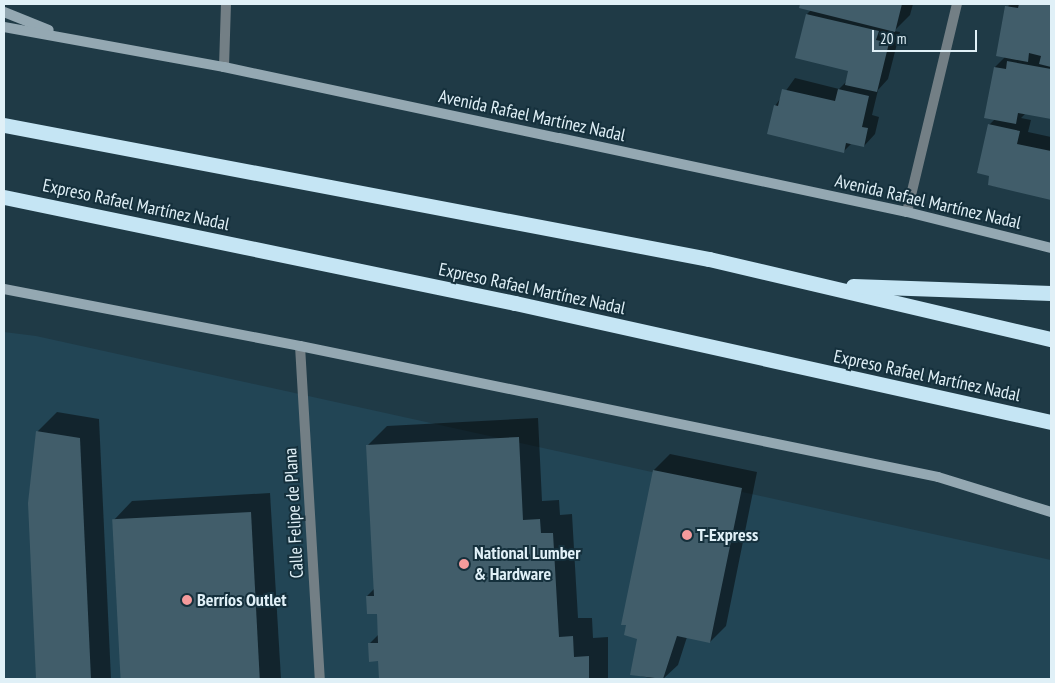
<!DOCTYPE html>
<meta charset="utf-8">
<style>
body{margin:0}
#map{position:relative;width:1055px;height:683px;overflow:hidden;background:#1f3a46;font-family:"PT Sans Narrow",sans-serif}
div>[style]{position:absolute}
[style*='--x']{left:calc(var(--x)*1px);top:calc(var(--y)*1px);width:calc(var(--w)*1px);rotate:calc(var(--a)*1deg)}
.built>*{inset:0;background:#224555}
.shadow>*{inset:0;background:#0007}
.building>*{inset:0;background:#415d6a;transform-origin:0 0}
.minor>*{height:10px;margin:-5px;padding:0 5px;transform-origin:5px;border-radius:5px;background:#737f85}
.secondary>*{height:10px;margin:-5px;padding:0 5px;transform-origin:5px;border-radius:5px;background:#94a8b2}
.motorway>*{height:15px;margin:-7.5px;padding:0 7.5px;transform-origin:7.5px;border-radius:7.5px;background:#c5e5f4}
.dots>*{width:14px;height:14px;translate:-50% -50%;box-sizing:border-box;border:2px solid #15303c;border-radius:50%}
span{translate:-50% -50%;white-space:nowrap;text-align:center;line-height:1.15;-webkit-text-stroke:4px #15303c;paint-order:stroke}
.street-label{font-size:18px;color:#e0f0f7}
.poi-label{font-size:18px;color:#e0f0f7;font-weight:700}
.left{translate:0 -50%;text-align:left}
.frame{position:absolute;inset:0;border:5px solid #e0f0f7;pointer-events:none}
.scale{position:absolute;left:872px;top:30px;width:105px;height:22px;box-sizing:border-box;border:2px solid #e0f0f7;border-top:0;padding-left:6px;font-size:15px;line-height:18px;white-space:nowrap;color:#e0f0f7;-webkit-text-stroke:4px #15303c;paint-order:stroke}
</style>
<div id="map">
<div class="built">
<div style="clip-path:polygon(4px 332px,36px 336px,1051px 560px,1051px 679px,4px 679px)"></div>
</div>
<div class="shadow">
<div style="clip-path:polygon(802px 4px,913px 4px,910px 15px,894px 31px,900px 32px,888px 79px,878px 90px,872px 115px,879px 117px,875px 134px,864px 146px,852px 143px,844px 151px,775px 106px,795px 78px,839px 89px,847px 81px,850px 70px,807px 14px,812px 9px,801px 7px)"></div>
<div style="clip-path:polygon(1009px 4px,1051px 4px,1051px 118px,1026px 113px,1021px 118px,1031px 120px,1028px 132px,1051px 137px,1051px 198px,989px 185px,989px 125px,995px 119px,995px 67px,1006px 56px,997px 55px)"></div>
<div style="clip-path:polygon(57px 412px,99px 419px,111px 679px,37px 679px,30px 503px,38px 431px)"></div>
<div style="clip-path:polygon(538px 418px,542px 501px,559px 500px,560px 515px,572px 514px,578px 618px,592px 618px,593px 638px,608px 637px,608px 679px,381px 679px,380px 660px,369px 644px,379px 634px,378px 612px,367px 596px,375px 588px,368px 445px,387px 426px)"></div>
<div style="clip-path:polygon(670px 454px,757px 472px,726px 626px,710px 642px,687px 637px,678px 665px,663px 679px,655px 679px,631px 674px,639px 638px,654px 470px)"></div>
<div style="clip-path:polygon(270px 493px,281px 679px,123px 679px,113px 521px,132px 501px)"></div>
</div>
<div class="building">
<div style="clip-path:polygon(800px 4px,902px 4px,895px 32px,799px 8px)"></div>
<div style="clip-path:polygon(1019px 4px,1051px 5px,1051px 67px,1039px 64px,1041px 56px,1029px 53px,1028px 62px,996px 56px,1005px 6px,1018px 8px)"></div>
<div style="clip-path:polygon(806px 14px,879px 31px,876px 40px,889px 43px,877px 92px,845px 85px,848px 71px,795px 58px)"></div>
<div style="clip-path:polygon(1007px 61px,1051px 69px,1051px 119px,1018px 113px,1016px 124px,984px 118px,994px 67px,1006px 69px)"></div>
<div style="clip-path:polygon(782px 89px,835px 101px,838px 89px,869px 96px,862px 127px,868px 128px,864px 147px,846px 143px,844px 153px,767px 134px,774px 105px,778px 106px)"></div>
<div style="clip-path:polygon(988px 124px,1020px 131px,1017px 144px,1051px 151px,1051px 200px,988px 185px,989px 176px,977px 173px)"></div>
<div style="clip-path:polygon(36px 431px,80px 438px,91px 679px,36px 679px,28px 503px)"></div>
<div style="clip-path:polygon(519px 437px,523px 520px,540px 519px,541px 533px,553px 533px,559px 637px,573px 636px,574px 657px,589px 656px,589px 679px,379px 679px,378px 661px,369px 662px,368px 643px,378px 643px,377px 614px,367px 614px,366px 596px,374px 596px,366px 445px)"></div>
<div style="clip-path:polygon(653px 470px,742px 488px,710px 643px,677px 636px,663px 679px,630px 675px,637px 639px,624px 635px,626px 625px,621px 625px)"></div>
<div style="left:251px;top:512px;width:167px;height:139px;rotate:87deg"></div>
</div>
<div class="minor">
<div style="--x:224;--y:67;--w:63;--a:-88.2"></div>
<div style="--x:907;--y:212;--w:214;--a:-76.5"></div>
<div style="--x:300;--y:346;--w:334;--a:86.6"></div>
</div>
<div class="secondary">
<div style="--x:4;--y:12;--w:48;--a:21.8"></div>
<div style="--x:4;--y:27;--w:224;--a:10.3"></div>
<div style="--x:224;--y:67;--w:342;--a:12"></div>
<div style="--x:559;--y:138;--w:356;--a:12"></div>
<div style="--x:907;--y:212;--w:148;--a:14"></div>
<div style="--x:4;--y:289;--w:301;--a:10.9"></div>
<div style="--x:300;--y:346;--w:651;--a:11.6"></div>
<div style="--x:938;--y:477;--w:118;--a:17.2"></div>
</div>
<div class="motorway">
<div style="--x:4;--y:125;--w:718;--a:10.76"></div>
<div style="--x:709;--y:259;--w:351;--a:13.2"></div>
<div style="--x:4;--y:197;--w:522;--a:11.72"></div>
<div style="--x:515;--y:303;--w:549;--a:12.52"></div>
<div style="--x:853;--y:286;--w:198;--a:2"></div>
</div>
<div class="dots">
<div style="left:687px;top:535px;background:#f59b9c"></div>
<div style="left:464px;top:564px;background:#f59b9c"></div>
<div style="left:187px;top:600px;background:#f59b9c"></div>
</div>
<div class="street-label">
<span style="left:532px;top:116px;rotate:12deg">Avenida Rafael Martínez Nadal</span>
<span style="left:928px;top:202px;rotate:13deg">Avenida Rafael Martínez Nadal</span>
<span style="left:136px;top:205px;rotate:12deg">Expreso Rafael Martínez Nadal</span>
<span style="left:532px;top:289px;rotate:12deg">Expreso Rafael Martínez Nadal</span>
<span style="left:927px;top:376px;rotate:12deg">Expreso Rafael Martínez Nadal</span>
<span style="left:294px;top:513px;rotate:-93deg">Calle Felipe de Plana</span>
</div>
<div class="poi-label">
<span class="left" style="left:697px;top:535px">T-Express</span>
<span class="left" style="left:474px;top:564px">National Lumber<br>&amp; Hardware</span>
<span class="left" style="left:197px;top:600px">Berríos Outlet</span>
</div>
<div class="frame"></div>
<div class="scale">20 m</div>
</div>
